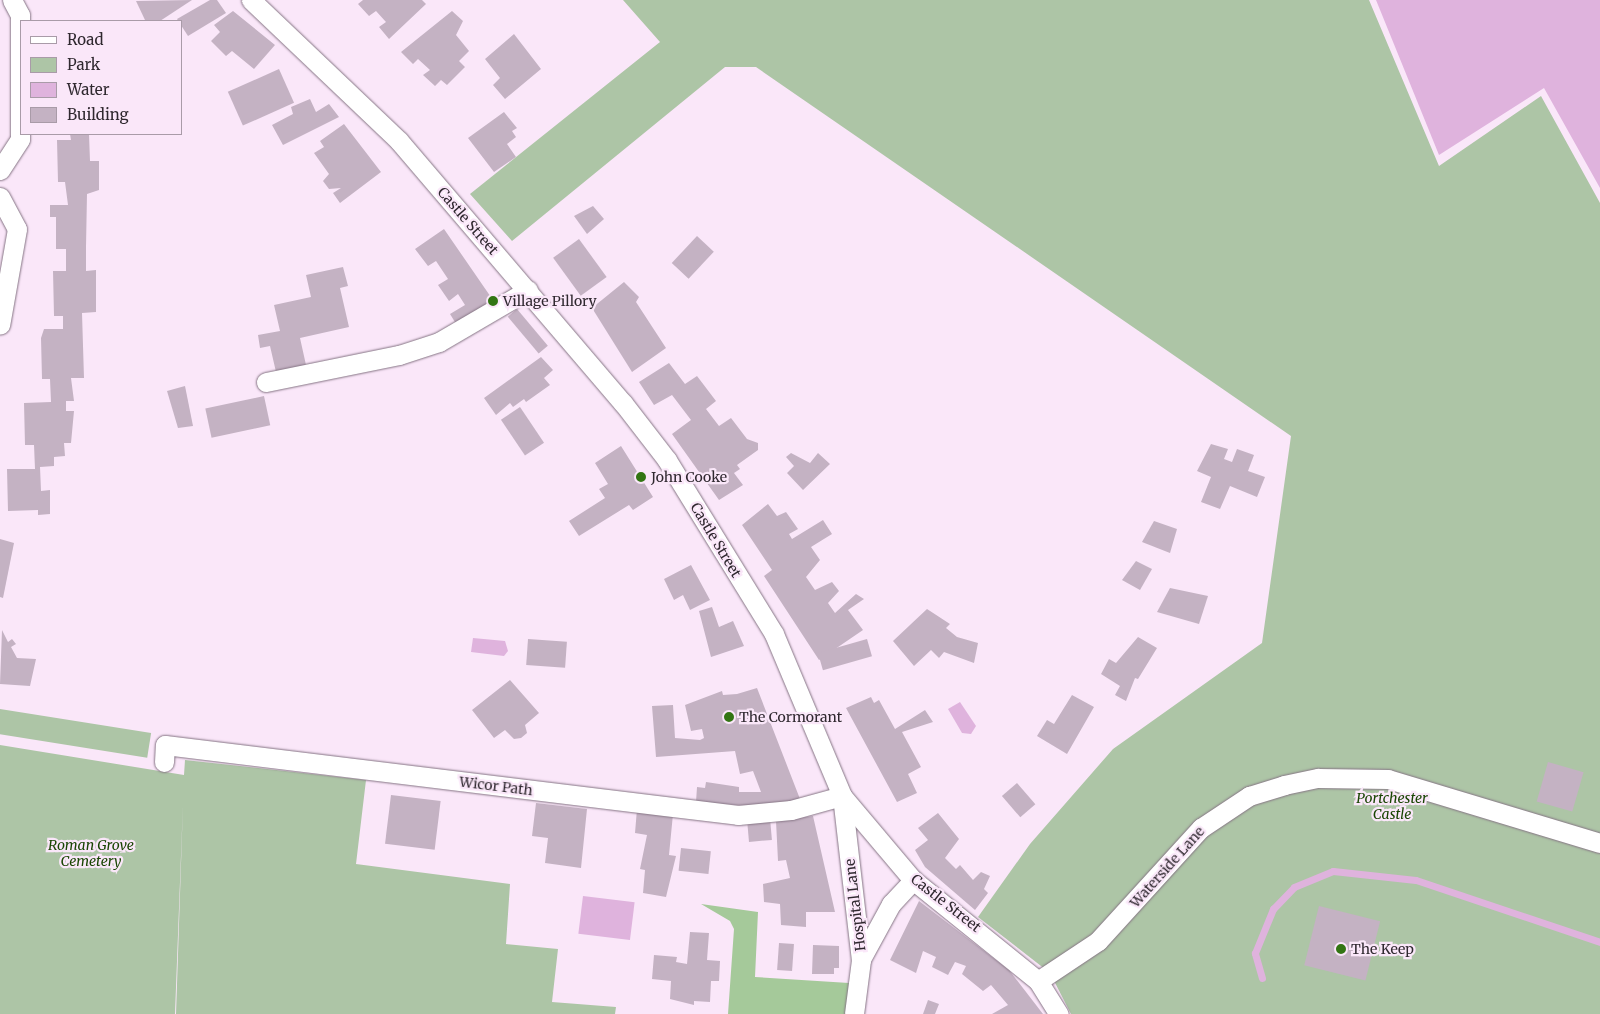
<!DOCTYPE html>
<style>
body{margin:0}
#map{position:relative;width:1600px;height:1014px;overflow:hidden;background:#fae7f9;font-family:Merriweather,serif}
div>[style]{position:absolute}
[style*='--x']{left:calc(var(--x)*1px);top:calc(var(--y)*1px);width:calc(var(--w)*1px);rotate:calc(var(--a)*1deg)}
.green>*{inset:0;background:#adc5a6;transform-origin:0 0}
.forest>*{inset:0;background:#a5c99a}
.water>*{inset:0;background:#dfb3dd;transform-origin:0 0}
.stream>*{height:7px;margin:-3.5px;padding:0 3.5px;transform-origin:3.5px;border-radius:3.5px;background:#dfb3dd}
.building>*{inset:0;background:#c4b2c3;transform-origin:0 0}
.roads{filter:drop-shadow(0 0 1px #857484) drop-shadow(0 0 1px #857484)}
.street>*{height:19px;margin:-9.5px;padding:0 9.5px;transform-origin:9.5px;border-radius:9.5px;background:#fff}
.dots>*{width:14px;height:14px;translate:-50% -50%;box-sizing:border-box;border:2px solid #fae7f9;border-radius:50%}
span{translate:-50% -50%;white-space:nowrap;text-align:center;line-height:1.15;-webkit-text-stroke:4.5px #fae7f9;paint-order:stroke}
.street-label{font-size:14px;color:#2f282f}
.poi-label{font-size:14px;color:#2f282f}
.left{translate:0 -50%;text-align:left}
.park-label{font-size:14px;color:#184502;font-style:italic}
.legend{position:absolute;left:20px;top:20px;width:162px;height:115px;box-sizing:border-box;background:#fae7f9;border:1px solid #a99ba8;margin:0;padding:6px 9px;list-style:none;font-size:15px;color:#2f282f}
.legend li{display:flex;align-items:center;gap:10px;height:25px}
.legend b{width:25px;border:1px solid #a99ba8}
</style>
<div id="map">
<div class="green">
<div style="clip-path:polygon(623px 0,1369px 0,1439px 166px,1541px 96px,1600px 203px,1600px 1014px,1071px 1014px,1050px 973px,978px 917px,1030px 844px,1113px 749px,1262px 643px,1291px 436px,756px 67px,725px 67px,512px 241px,470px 194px,660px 42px)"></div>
<div style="left:0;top:709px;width:153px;height:25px;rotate:9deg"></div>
<div style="clip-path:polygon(0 745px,184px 775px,185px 760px,366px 780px,356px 864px,510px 884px,506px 944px,558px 949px,552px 1002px,616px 1007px,615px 1014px,176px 1014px,183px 803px,175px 1014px,0 1014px)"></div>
</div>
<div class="forest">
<div style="clip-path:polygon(701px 904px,758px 912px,755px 977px,849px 983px,847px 1014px,728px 1014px,734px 929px,730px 921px)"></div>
</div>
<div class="water">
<div style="clip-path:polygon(1376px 0,1600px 0,1600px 188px,1544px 88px,1439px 155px)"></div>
<div style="clip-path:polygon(473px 638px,505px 641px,508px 651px,504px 656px,471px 652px)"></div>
<div style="clip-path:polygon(960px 702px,976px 726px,971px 734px,962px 733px,948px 709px)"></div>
<div style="left:583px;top:896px;width:52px;height:38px;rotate:7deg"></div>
</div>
<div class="stream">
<div style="--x:1262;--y:978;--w:26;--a:-106"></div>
<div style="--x:1255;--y:953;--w:48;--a:-67.8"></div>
<div style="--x:1273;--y:909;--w:30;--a:-46"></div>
<div style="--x:1294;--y:887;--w:42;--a:-22.3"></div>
<div style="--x:1333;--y:871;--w:83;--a:6.2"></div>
<div style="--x:1416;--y:880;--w:194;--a:18.6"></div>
</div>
<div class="building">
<div style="clip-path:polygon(192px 0,160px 21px,145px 20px,136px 1px)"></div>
<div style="clip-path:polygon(210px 0,217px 0,226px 13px,188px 36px,177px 19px)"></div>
<div style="clip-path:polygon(363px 0,422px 0,426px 4px,389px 39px,379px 27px,386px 22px,376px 11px,369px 16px,358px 4px)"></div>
<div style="clip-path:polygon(233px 11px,275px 45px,254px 69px,232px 51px,226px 56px,211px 41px,220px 32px,214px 25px)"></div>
<div style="clip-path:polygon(452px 11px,463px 21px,456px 35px,469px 51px,459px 61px,465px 67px,447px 85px,441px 80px,435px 86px,423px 75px,430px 70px,418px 59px,413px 64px,401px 52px)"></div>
<div style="clip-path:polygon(514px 34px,541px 69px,505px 99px,493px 85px,500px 78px,485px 59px)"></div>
<div style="left:279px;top:69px;width:37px;height:56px;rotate:66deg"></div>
<div style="clip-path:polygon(310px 99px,316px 112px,329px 104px,339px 117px,283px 145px,272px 125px,293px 114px,291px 107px)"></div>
<div style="clip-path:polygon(504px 112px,517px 128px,512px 131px,516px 137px,507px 144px,516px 157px,494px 172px,468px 138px)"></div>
<div style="clip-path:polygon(344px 124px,381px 172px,340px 203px,333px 193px,341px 188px,329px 189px,323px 181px,329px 174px,314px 153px,324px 147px,320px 141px)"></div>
<div style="clip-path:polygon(70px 134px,89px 134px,90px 161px,99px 161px,99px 190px,87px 194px,86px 247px,86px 271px,96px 270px,96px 312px,82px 313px,84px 378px,71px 378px,74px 401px,66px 401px,66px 411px,74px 411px,71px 443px,64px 443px,65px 456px,54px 457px,54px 466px,40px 467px,41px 491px,50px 490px,50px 514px,38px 515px,38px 510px,8px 511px,7px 469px,35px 469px,34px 445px,25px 445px,24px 403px,51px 402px,50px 379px,42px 379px,41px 338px,44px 329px,63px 329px,63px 316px,54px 316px,53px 271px,66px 271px,66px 249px,56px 249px,56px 217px,50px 217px,50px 205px,68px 205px,65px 182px,58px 182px,57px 140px,71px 140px)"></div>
<div style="clip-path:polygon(593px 206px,604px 219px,587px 234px,574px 216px)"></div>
<div style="clip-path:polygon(444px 229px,495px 303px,458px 327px,450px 314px,465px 305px,458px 294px,449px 301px,438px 285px,448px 279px,436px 261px,428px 266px,415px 249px)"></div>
<div style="left:697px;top:236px;width:23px;height:37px;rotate:43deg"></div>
<div style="left:579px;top:239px;width:47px;height:32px;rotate:54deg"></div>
<div style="clip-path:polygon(343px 267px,348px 286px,340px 288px,349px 327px,300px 338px,306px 365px,276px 372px,270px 346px,260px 348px,258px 335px,280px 331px,274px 305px,311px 297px,306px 275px)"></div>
<div style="clip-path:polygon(624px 282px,639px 297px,636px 302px,666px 348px,632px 372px,592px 308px)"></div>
<div style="left:517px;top:309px;width:48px;height:12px;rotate:50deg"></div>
<div style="clip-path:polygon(541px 357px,553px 370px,544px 378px,550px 385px,526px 402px,524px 399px,513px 407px,510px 403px,496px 415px,484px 398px)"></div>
<div style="clip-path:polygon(669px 363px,685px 384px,697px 376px,716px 401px,706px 409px,719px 426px,731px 418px,747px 439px,758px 443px,758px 450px,737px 465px,740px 469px,734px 473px,743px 485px,719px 500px,672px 434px,691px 420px,672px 395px,654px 405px,639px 382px)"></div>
<div style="clip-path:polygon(185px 386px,193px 426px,178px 428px,167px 391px)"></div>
<div style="left:264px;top:396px;width:30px;height:60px;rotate:78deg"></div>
<div style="left:520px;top:407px;width:43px;height:23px;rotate:56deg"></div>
<div style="clip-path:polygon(1211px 444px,1228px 449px,1224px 459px,1232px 462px,1237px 449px,1254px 455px,1248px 471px,1265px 477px,1257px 497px,1230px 486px,1220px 509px,1201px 502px,1211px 477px,1197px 471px)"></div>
<div style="clip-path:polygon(621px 446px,653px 497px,633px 510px,629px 505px,579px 536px,569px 521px,605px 498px,599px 489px,608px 484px,595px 463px)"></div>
<div style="clip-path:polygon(791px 453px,810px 463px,818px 453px,830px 464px,803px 490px,787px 473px,794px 466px,786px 457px)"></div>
<div style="clip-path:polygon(768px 504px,777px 516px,786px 512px,798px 529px,789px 534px,792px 539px,823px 520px,832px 534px,811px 547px,820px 560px,806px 577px,815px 590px,832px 582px,839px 591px,828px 603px,835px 613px,856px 594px,864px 599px,848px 610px,863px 630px,819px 660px,764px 576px,772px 570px,742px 525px)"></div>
<div style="clip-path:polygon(1154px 521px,1177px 529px,1170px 553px,1142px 542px)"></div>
<div style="clip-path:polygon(0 539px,14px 543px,3px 598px,0 597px)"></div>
<div style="clip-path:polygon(1136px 561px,1152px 569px,1140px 590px,1122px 580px)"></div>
<div style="clip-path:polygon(691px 565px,710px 600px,690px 610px,683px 595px,674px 600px,664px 579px)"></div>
<div style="clip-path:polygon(1170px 588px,1208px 596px,1199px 624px,1157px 612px)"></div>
<div style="clip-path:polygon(712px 607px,719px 627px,733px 621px,744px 646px,711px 657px,699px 611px)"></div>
<div style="clip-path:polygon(927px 609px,950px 624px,946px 628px,957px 637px,978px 643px,974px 663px,944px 652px,939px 658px,931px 650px,914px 666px,893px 641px)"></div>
<div style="clip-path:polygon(2px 630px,8px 642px,12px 639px,16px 644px,11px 647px,17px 658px,36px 659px,30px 686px,0 684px)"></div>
<div style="clip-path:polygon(1138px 637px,1157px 648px,1138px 679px,1135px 678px,1126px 701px,1115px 695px,1120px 686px,1101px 674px,1109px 659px,1116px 663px)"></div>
<div style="left:528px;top:639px;width:39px;height:26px;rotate:4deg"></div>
<div style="left:867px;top:639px;width:18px;height:51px;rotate:74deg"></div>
<div style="clip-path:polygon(510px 680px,539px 713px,525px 725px,527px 733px,521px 738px,514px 739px,505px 730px,494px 738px,472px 710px)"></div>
<div style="clip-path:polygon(757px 688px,800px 799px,772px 808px,696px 802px,697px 787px,705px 788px,706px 782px,739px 787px,739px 792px,761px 792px,753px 771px,740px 774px,735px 751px,656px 757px,652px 706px,673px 705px,675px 738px,700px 740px,704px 738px,702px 729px,691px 731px,685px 705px,722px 691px,723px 695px,737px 694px)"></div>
<div style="clip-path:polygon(1072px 695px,1094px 707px,1067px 754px,1037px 736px,1047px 720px,1054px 724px)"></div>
<div style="clip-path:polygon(871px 697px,874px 703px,879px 700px,895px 729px,925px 710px,933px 722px,902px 732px,921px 767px,908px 774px,917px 793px,897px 802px,846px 708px)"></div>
<div style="left:1548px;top:762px;width:37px;height:41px;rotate:16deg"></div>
<div style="left:1017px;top:783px;width:28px;height:20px;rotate:49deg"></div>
<div style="left:391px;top:795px;width:50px;height:49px;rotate:7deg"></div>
<div style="clip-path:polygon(536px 803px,587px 809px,581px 868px,545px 863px,548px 838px,532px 836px)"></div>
<div style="clip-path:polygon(637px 809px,673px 814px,669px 855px,676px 856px,666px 897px,643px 893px,645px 870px,640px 869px,647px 835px,635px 833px)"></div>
<div style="clip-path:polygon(938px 813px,959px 839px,945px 858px,956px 869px,960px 865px,973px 880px,981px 872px,990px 876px,984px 889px,988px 893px,975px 910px,925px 867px,915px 850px,928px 840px,918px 828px)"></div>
<div style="clip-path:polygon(813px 816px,835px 912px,806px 912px,806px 927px,781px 925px,780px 904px,764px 902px,763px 884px,790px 878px,786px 860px,778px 861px,776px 821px)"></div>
<div style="left:770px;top:818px;width:22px;height:23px;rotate:85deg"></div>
<div style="left:681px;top:848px;width:30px;height:23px;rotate:6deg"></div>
<div style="clip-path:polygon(919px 901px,1009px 970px,1043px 1014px,992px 1014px,1008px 1005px,991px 985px,983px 991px,962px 974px,966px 966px,955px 962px,948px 975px,932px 967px,936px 957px,923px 951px,916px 973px,890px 960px)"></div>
<div style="left:1319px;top:906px;width:63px;height:61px;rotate:14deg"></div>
<div style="clip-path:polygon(690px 932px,709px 933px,707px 960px,720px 961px,719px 981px,711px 981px,710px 1002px,694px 1001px,694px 1005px,670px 999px,671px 981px,652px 979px,654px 955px,677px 957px,676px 962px,687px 964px)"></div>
<div style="left:779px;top:943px;width:15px;height:27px;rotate:4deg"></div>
<div style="clip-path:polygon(813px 945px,839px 946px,839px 968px,834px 968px,834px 974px,812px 974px)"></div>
<div style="clip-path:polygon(928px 1000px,939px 1004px,935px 1014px,923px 1014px)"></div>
</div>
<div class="roads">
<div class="street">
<div style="--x:251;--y:0;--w:204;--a:43.6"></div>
<div style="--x:399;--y:141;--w:345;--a:49.5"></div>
<div style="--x:623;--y:403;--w:72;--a:52.3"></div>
<div style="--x:667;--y:460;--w:204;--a:58.4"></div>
<div style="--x:774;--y:634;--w:176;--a:67.2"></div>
<div style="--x:842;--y:796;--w:110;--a:49.8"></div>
<div style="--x:913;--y:880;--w:161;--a:38.9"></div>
<div style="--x:1038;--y:981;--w:39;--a:58"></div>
<div style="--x:0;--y:170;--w:37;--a:-57"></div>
<div style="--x:20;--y:139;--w:124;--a:-90"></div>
<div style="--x:20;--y:15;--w:17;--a:-118"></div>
<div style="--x:0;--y:197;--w:36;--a:62"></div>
<div style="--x:17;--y:229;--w:97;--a:100"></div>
<div style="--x:266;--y:382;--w:136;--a:-11.5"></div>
<div style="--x:399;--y:355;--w:42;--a:-18"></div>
<div style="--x:439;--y:342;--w:103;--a:-30.3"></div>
<div style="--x:164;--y:762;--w:17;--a:-87"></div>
<div style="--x:165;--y:745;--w:577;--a:6.96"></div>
<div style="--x:738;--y:815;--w:53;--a:-5.4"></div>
<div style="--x:791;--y:810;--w:53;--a:-15.4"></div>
<div style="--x:842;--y:796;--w:165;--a:83.4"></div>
<div style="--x:861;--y:960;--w:54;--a:97.4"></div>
<div style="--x:861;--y:959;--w:63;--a:-61.4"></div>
<div style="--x:891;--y:904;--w:33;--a:-47"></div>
<div style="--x:1038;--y:981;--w:72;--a:-33.7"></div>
<div style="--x:1098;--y:941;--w:153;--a:-47.7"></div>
<div style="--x:1201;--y:828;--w:58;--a:-33.7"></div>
<div style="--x:1249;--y:796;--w:37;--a:-17"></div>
<div style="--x:1284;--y:785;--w:35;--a:-12"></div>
<div style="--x:1318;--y:778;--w:70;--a:0.8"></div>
<div style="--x:1388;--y:779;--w:221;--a:16.8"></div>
</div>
</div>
<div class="dots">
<div style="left:493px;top:301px;background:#327513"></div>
<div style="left:641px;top:477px;background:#327513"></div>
<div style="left:729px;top:717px;background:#327513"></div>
<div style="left:1341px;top:949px;background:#327513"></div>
</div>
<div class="street-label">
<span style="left:468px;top:221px;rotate:49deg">Castle Street</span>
<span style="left:716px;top:540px;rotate:59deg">Castle Street</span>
<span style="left:496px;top:786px;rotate:7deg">Wicor Path</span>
<span style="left:1167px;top:867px;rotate:-48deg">Waterside Lane</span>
<span style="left:946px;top:903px;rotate:38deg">Castle Street</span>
<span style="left:855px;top:905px;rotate:-97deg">Hospital Lane</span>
</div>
<div class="poi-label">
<span class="left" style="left:503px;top:301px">Village Pillory</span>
<span class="left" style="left:651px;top:477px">John Cooke</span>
<span class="left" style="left:739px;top:717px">The Cormorant</span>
<span class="left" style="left:1351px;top:949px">The Keep</span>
</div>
<div class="park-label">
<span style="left:1392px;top:806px">Portchester<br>Castle</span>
<span style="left:91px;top:853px">Roman Grove<br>Cemetery</span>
</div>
<ul class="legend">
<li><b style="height:6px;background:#fff"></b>Road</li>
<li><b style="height:14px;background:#adc5a6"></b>Park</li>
<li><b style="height:14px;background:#dfb3dd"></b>Water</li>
<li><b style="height:14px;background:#c4b2c3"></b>Building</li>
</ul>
</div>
